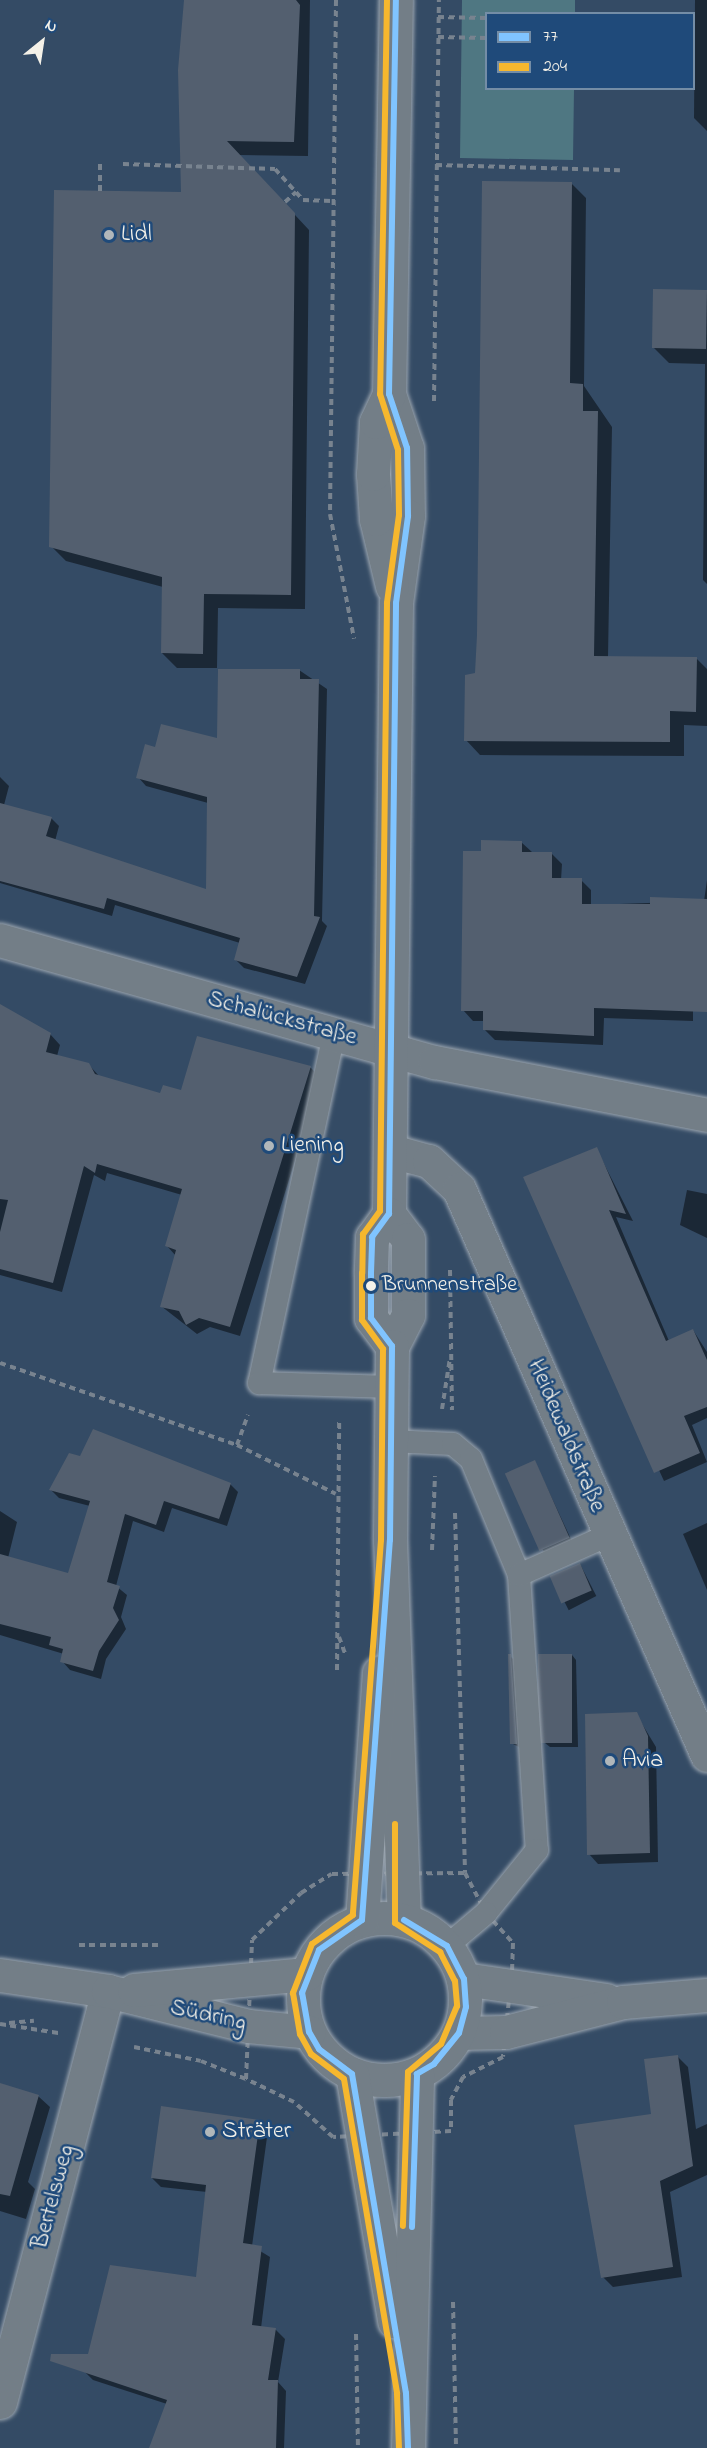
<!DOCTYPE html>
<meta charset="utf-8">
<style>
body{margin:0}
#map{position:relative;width:707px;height:2448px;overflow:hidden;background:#344b65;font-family:"Indie Flower",sans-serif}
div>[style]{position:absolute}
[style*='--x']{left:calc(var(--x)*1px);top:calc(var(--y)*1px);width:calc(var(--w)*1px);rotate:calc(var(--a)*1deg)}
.green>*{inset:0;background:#4f7782}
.shadow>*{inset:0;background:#0007;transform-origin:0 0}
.building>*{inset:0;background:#535f6f;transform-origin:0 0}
.path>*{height:4px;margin-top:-2px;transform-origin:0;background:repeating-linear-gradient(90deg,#78838f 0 6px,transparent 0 10.5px)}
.roads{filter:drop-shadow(0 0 2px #9ba5af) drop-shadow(0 0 2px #9ba5af)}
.lane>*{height:22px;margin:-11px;padding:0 11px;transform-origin:11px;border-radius:11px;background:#737e87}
.street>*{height:33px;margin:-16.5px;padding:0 16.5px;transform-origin:16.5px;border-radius:16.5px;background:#737e87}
.secondary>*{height:33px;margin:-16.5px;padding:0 16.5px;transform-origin:16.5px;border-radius:16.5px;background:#737e87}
.secondary>.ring{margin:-16.5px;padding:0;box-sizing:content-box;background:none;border:33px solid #737e87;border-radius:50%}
.bus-1>*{height:6px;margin:-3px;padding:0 3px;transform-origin:3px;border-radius:3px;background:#80c4ff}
.bus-2>*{height:6px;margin:-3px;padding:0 3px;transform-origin:3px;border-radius:3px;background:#f6b72e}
.dots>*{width:16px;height:16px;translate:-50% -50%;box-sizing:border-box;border:3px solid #1f4a7a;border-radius:50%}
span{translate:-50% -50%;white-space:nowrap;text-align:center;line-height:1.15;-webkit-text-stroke:5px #1f4a7a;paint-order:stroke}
.bus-label{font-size:22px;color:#f4f1e8}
.left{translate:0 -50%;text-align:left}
.poi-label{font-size:24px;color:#f4f1e8}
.street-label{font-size:24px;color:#f4f1e8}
.legend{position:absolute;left:485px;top:12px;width:210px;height:78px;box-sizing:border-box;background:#1f4a7a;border:2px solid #748da6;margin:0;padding:8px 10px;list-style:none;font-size:18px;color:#f4f1e8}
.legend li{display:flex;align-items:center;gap:12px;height:30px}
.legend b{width:30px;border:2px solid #748da6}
.north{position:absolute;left:12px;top:12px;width:60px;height:60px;-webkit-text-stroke:4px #1f4a7a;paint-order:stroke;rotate:30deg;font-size:16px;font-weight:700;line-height:24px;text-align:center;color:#f4f1e8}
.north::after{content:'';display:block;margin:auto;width:21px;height:27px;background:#f4f1e8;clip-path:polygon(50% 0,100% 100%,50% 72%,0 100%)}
</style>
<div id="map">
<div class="green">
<div style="clip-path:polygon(462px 0,575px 0,575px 13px,486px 14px,486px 88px,574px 89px,573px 160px,460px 158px)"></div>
</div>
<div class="shadow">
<div style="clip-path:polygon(184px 0,310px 0,308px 156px,239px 155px,309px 230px,305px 609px,218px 608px,217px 668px,177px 668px,162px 653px,163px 587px,66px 561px,51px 546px,183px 194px)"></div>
<div style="clip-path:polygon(695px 0,707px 0,707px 131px,694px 118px)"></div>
<div style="clip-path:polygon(571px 183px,586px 198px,584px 386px,612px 427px,608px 657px,696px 658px,707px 669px,707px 726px,684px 725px,684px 756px,480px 755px,466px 740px)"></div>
<div style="clip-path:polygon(707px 292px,707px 584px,703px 580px,705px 364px,669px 363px,653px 347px)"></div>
<div style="clip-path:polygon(299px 670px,327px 689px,322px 921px,327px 926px,305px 984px,244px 968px,236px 960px,240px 943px,115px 905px,112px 916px,0 883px,0 777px,9px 786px,4px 805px,51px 818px,59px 826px,55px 841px,208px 891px,208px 803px,146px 786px,138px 777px,156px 749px,218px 740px)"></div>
<div style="clip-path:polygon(521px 842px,532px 852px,552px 854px,562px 864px,561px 880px,581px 880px,591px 890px,591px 905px,704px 901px,707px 880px,707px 1011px,693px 1010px,693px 1021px,604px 1018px,603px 1045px,495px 1040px,485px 1030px,485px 1021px,473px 1021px,463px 1010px,483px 853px)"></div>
<div style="clip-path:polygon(0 1009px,50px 1034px,60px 1045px,57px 1056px,88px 1064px,100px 1077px,161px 1095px,182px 1092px,198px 1037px,311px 1068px,321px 1078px,240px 1336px,210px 1327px,197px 1334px,161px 1306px,176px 1256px,167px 1246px,182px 1195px,107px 1173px,105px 1181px,94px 1175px,62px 1292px,0 1275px)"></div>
<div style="clip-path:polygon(596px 1148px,633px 1221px,616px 1217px,669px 1341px,693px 1330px,707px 1352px,707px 1418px,692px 1425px,707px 1462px,664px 1481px,525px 1178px)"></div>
<div style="clip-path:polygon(687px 1190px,707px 1194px,707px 1238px,680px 1225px)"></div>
<div style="left:535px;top:1462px;width:89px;height:30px;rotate:65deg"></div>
<div style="clip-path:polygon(230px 1484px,238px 1492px,227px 1526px,172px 1508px,164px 1532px,133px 1521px,116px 1586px,127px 1595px,121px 1617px,126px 1629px,106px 1659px,101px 1679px,70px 1670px,62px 1661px,64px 1654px,0 1635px,0 1511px,17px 1522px,8px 1558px,69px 1575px,90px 1506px,59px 1498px,51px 1490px)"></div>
<div style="clip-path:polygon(707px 1523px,707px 1590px,683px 1534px)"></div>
<div style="left:580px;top:1564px;width:36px;height:31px;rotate:63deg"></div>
<div style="clip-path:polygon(572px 1655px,576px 1660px,578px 1747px,550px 1747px,545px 1743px)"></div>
<div style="clip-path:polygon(510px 1656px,515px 1661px,521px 1748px,511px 1743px)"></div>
<div style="clip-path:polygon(636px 1714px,656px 1747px,658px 1862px,598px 1864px,589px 1854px)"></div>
<div style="clip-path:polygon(677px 2056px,688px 2067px,696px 2129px,707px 2124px,707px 2175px,670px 2192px,682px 2277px,613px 2287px,603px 2277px,653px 2115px)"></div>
<div style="clip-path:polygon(0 2085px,38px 2096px,50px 2107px,28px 2182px,35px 2189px,26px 2219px,0 2211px)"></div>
<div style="clip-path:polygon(259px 2121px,268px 2130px,252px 2246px,270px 2257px,261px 2328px,276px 2330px,285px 2339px,278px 2382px,286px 2391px,284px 2448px,150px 2448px,167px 2404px,93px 2380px,84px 2371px,198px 2279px,207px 2192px,161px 2187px,152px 2178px)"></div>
</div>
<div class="building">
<div style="clip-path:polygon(184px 0,296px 0,300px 5px,294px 142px,227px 141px,295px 213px,291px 595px,204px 594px,203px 654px,161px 653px,162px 577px,49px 547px,54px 190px,181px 192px,178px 70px)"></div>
<div style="clip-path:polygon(482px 181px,572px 182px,570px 383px,583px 384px,583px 411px,598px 411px,594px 656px,697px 657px,696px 712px,670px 711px,670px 742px,464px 741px,465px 675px,475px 673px,477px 635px)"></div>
<div style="left:653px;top:289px;width:54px;height:59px;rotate:1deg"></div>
<div style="clip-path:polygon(218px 669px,300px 669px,300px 679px,319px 679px,314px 916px,320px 917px,297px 977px,234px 960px,240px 938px,107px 898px,104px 909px,0 881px,0 803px,52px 817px,46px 836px,206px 889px,207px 797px,136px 778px,145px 744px,155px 747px,161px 724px,217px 738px)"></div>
<div style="clip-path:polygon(481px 840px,522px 841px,522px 852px,552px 852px,552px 878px,582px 878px,582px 904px,650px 904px,650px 897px,707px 899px,707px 1012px,594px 1008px,594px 1036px,483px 1030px,483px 1011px,461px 1011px,463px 851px,481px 851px)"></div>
<div style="clip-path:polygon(0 1004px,51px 1033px,46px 1052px,89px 1063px,95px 1074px,160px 1093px,163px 1085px,181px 1090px,197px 1036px,311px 1066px,230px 1327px,199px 1318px,186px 1325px,179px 1311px,160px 1307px,176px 1250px,165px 1246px,182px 1189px,97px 1164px,95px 1173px,84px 1166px,53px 1283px,0 1269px,0 1232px,8px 1200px,0 1199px)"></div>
<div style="clip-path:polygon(597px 1147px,626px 1214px,609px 1210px,666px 1341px,693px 1329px,707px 1360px,707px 1407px,684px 1416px,700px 1453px,654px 1473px,523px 1177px)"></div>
<div style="clip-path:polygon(93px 1429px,231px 1483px,219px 1519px,164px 1501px,156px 1525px,125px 1514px,107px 1582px,120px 1586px,113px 1608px,119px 1620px,99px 1651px,93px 1671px,60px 1662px,63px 1649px,49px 1645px,51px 1637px,0 1624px,0 1554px,68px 1573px,90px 1501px,49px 1490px,69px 1453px,80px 1456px)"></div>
<div style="left:535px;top:1460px;width:85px;height:33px;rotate:66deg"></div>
<div style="left:580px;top:1563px;width:30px;height:33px;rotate:67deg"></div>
<div style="clip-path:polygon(508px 1654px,511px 1654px,517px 1744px,510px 1744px)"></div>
<div style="left:538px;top:1654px;width:34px;height:89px"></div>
<div style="clip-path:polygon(637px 1712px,648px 1736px,650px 1853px,587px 1855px,585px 1714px)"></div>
<div style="clip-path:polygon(678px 2055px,693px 2166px,660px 2181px,673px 2267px,601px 2278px,574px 2125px,651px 2114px,644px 2059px)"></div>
<div style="clip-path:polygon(0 2083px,39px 2095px,10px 2196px,0 2194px)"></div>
<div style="clip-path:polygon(161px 2106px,260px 2120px,243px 2243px,262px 2246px,252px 2325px,276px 2328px,268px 2380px,278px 2380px,276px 2448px,149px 2448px,167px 2400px,50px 2361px,51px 2354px,88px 2354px,110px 2265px,196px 2277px,206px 2185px,151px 2178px)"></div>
</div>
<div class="path">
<div style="--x:336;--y:0;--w:514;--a:90.67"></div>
<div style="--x:330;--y:514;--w:127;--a:79.1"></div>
<div style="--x:438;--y:17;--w:48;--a:1.2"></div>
<div style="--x:438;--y:37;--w:48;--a:1.2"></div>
<div style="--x:123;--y:164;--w:152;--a:1.9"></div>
<div style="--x:275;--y:169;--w:42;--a:47.9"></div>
<div style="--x:303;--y:200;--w:29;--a:2"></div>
<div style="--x:436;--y:165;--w:184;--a:1.6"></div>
<div style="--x:100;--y:191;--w:27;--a:-90"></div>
<div style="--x:285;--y:202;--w:15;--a:-42"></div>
<div style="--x:434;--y:401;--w:401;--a:-89.3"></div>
<div style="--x:450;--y:1270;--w:140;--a:89.2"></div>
<div style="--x:0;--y:1363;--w:251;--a:19.1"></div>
<div style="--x:237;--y:1445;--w:110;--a:26.3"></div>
<div style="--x:442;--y:1409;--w:52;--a:-81.1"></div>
<div style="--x:237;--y:1445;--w:32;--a:-70"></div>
<div style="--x:455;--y:1513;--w:360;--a:88.4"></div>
<div style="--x:432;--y:1550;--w:74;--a:-87.7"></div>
<div style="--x:339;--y:1637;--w:20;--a:70"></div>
<div style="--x:337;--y:1670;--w:250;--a:-89.5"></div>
<div style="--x:465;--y:1873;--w:45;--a:62.3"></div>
<div style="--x:486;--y:1913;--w:40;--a:48"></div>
<div style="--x:513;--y:1943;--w:28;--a:92"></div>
<div style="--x:512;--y:1971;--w:86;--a:96"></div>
<div style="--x:503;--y:2057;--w:45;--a:153.4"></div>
<div style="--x:463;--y:2077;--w:26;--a:118"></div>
<div style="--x:451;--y:2100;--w:31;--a:90"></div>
<div style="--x:451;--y:2131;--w:118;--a:177.1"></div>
<div style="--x:333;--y:2137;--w:52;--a:-138.1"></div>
<div style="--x:294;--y:2102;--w:53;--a:-154.4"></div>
<div style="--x:246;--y:2079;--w:139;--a:-87.5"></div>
<div style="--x:252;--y:1940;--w:68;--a:-43.8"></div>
<div style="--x:301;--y:1893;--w:36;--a:-32"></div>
<div style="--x:332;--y:1874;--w:133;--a:-0.4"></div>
<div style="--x:79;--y:1945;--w:82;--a:0"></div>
<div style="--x:9;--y:2023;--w:25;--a:-5"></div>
<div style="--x:0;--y:2024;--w:59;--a:8.8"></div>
<div style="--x:134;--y:2047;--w:68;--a:11.8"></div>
<div style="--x:201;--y:2061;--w:48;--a:21.8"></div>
<div style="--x:453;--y:2302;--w:146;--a:88.8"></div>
<div style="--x:356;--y:2334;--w:114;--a:89"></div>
</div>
<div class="roads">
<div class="lane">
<div style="--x:334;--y:1034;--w:357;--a:102.1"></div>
<div style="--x:259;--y:1383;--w:132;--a:1.7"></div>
<div style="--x:391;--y:1441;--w:62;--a:2.8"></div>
<div style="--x:453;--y:1444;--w:23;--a:40"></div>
<div style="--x:471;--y:1459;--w:126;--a:67.5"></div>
<div style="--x:519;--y:1575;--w:276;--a:86.3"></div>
<div style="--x:537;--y:1850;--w:81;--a:129"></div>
<div style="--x:486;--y:1913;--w:51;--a:139.8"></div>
<div style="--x:519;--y:1575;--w:98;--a:-24"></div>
</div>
<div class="street">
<div style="--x:0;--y:940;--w:452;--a:15.7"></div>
<div style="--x:435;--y:1062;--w:277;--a:11"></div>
<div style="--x:391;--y:1151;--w:39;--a:15"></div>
<div style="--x:429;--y:1161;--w:41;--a:43"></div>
<div style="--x:459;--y:1189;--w:618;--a:66.34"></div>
<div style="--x:464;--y:1979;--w:144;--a:8.4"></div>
<div style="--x:459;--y:2033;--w:47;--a:-1.2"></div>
<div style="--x:506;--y:2032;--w:121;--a:-14.4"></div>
<div style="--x:623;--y:2002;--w:84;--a:-4.8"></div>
<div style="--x:0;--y:2402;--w:425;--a:-75.3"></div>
</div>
<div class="secondary">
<div style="--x:389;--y:394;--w:57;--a:71.6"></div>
<div style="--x:407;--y:448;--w:68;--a:89.2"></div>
<div style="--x:408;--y:516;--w:88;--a:97.9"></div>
<div style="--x:396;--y:603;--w:611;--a:90.66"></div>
<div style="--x:389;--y:1214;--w:29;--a:126"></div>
<div style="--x:372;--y:1237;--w:36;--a:92"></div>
<div style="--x:371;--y:1273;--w:45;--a:90"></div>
<div style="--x:371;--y:1318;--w:35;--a:53"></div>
<div style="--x:392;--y:586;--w:69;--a:-103.4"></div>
<div style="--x:376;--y:519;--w:45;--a:-93.8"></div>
<div style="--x:373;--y:474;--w:52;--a:-86.7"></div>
<div style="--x:376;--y:422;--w:31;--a:-65"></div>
<div style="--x:389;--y:394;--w:394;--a:-89"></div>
<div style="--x:389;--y:1214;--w:31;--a:53"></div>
<div style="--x:408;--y:1239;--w:76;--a:90"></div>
<div style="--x:408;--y:1315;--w:35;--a:117"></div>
<div style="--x:392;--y:1346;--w:194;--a:90.6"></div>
<div style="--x:390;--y:1540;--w:380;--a:87.9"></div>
<div class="ring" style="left:303px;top:1918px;width:129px;height:129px"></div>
<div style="--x:362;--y:1920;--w:248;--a:-86.1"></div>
<div style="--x:0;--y:1975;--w:109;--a:8.4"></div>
<div style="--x:108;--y:1991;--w:144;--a:14"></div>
<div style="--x:248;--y:2026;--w:61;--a:5.6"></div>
<div style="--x:134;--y:1990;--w:173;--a:-5.3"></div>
<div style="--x:352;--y:2074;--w:251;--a:80.3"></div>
<div style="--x:408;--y:2448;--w:374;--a:-88.6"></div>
</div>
</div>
<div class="bus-1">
<div style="--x:362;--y:1920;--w:381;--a:-85.8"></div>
<div style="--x:390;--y:1540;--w:194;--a:-89.4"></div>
<div style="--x:392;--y:1346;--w:35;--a:-127"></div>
<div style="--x:371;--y:1318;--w:45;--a:-90"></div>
<div style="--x:371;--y:1273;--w:36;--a:-88"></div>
<div style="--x:372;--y:1237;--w:29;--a:-54"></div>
<div style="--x:389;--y:1214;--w:611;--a:-89.34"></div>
<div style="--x:396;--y:603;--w:88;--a:-82.1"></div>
<div style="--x:408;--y:516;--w:68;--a:-90.8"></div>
<div style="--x:407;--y:448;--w:57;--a:-108.4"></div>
<div style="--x:389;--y:394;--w:394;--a:-89"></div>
<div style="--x:404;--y:1920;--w:50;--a:31.2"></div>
<div style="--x:447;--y:1946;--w:37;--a:63"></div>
<div style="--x:464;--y:1979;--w:28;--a:86"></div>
<div style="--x:466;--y:2007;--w:27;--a:105"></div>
<div style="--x:459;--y:2033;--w:40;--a:129"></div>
<div style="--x:434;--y:2064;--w:20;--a:150"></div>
<div style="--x:352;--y:2074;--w:324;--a:80.4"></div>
<div style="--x:406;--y:2393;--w:55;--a:87.9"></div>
<div style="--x:352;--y:2074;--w:41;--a:-142.9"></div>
<div style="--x:319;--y:2049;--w:20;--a:-120"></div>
<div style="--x:309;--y:2032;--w:40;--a:-100"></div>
<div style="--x:302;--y:1993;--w:46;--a:-68.4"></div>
<div style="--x:319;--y:1950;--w:52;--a:-34.9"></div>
<div style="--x:412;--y:2227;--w:153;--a:-88.1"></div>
</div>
<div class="bus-2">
<div style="--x:387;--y:0;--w:394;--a:91"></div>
<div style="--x:380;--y:394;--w:59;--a:72.2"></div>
<div style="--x:398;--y:450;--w:65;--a:89.1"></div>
<div style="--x:399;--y:515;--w:89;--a:97.8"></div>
<div style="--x:387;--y:603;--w:608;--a:90.66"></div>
<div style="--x:380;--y:1211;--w:29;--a:126"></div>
<div style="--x:363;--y:1234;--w:39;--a:91"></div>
<div style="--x:362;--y:1273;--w:47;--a:90"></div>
<div style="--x:362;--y:1320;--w:36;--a:54"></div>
<div style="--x:383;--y:1349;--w:191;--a:90.6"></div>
<div style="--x:381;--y:1540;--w:376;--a:94.3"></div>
<div style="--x:353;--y:1915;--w:50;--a:144.7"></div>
<div style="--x:312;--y:1944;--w:53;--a:111.2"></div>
<div style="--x:293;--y:1993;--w:42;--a:80.3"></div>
<div style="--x:300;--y:2034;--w:23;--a:61"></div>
<div style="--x:311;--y:2054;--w:41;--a:37.1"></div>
<div style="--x:344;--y:2079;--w:319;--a:80.4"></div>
<div style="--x:397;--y:2394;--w:54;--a:87.9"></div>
<div style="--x:395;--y:1824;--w:99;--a:90"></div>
<div style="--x:395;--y:1923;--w:54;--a:32.8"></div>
<div style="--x:440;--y:1952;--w:33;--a:63"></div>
<div style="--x:455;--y:1981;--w:25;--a:85"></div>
<div style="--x:457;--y:2006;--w:41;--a:112.8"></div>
<div style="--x:441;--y:2044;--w:43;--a:139.7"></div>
<div style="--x:408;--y:2072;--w:154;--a:91.9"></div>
</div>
<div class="dots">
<div style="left:109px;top:235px;background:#b1b7ba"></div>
<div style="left:269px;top:1146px;background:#b1b7ba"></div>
<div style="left:371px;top:1286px;background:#f4f1e8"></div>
<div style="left:610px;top:1761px;background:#b1b7ba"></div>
<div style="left:210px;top:2132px;background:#b1b7ba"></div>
</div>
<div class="bus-label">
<span class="left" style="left:382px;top:1286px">Brunnenstraße</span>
</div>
<div class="poi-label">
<span class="left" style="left:121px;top:235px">Lidl</span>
<span class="left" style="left:281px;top:1146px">Liening</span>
<span class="left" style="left:622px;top:1761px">Avia</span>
<span class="left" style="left:222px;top:2132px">Sträter</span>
</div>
<div class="street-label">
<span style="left:282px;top:1019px;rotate:15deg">Schalückstraße</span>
<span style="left:566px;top:1436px;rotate:67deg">Heidewaldstraße</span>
<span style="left:208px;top:2016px;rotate:12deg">Südring</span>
<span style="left:54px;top:2197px;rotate:-75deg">Bertelsweg</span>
</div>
<ul class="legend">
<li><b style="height:8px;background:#80c4ff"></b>77</li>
<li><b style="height:8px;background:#f6b72e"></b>204</li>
</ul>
<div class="north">N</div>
</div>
